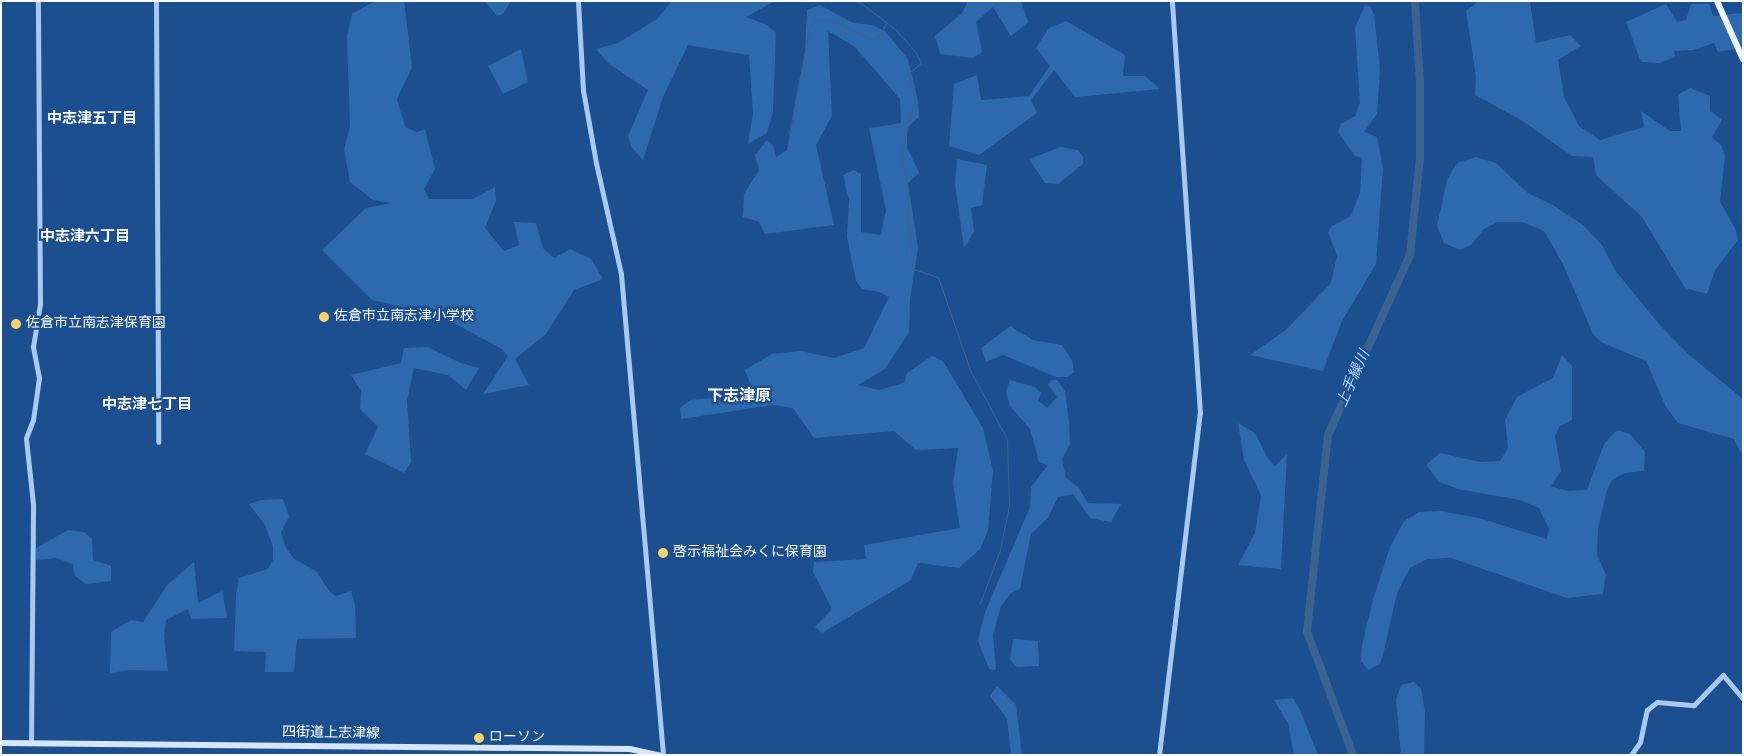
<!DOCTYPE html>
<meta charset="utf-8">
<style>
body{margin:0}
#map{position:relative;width:1744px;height:756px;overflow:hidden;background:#1b4f8f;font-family:Overpass,"Noto Sans JP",sans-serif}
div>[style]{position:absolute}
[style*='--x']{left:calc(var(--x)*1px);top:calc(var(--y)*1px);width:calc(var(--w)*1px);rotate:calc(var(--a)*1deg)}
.green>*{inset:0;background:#2e69ad}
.stream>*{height:1px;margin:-0.5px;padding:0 0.5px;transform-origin:0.5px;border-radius:0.5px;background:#3c6290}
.river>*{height:8px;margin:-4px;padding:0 4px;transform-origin:4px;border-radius:4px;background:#3c6290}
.tertiary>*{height:5px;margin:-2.5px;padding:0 2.5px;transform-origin:2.5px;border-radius:2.5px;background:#a9c9ee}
.secondary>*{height:5.5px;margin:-2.75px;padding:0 2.75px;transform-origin:2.75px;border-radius:2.75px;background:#d6e6fa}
.primary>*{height:6px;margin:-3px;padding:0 3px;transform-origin:3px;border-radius:3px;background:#f0f6ff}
.dots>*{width:14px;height:14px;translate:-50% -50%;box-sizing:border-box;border:2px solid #1b4f8f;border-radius:50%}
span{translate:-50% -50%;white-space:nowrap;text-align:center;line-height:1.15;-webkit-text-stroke:4.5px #1b4f8f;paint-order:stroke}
.poi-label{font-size:14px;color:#fff}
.left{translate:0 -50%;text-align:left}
.street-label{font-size:14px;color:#fff}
.neighbourhood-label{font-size:15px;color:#fff;font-weight:700}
.water-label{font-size:15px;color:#b5d3f5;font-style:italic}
.quarter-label{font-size:16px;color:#fff;font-weight:700}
.frame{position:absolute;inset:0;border:2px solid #fff;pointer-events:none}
</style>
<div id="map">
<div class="green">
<div style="clip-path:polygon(375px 1px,404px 1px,412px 67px,397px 99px,405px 127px,417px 132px,425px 129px,435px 169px,424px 189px,429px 199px,473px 199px,495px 187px,496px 201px,485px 228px,504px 251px,519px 245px,514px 222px,536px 223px,543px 248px,554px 258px,570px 249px,591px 259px,603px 279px,574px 290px,546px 334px,515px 359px,529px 385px,483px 394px,508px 356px,502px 349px,422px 306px,402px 307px,372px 300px,322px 250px,366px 208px,391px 203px,373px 200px,350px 182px,344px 149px,350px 126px,347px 36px,352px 14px)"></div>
<div style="clip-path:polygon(485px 1px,511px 1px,503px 14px,497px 16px)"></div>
<div style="clip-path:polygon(672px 1px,775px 1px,746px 17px,767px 25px,776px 33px,773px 112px,767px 133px,748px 144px,753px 114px,749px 55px,688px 45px,663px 97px,643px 160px,632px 148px,628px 136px,648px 90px,608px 63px,596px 49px,618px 43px,657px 19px)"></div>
<div style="clip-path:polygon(968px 1px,1021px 1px,1028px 22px,1011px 36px,993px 7px,976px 22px,982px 52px,973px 58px,940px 54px,935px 36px,962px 13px)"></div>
<div style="clip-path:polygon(1479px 1px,1530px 1px,1536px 43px,1570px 35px,1581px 46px,1558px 60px,1564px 97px,1579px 126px,1600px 140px,1644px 127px,1641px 111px,1670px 131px,1681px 131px,1678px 95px,1690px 88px,1710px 96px,1710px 111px,1722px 120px,1712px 137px,1721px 145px,1725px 155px,1720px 202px,1736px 230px,1738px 240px,1715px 270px,1707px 294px,1685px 288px,1642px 217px,1596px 175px,1593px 157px,1572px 156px,1521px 120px,1475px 95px,1476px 77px,1466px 11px)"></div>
<div style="clip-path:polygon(1666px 4px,1677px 22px,1686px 20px,1691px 4px,1709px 4px,1713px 16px,1742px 13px,1743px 11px,1743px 51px,1740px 48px,1718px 52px,1714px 43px,1693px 50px,1674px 51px,1675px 57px,1660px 63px,1641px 62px,1626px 22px)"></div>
<div style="clip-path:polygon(820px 5px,853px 23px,872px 25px,885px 31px,908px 59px,918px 101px,919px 117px,907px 128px,907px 147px,919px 173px,908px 183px,918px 248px,910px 299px,909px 332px,885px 369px,858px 385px,879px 390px,904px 383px,907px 373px,932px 356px,943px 361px,983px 428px,993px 471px,988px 530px,980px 549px,959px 568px,918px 563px,911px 580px,822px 633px,815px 627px,832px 609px,813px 572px,814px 562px,866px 559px,864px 545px,960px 528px,953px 483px,958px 448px,916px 450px,894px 431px,814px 438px,793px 408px,773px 405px,681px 419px,680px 408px,690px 400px,754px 394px,745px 370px,772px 354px,801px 351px,834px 358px,864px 348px,889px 297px,879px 292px,862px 289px,856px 281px,847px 237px,849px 200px,843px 175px,854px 170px,861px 174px,861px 232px,880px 235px,886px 211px,869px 128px,901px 123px,900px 99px,855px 47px,828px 31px,832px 116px,816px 145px,834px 225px,765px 234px,759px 222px,743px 217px,744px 194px,759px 170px,755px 155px,767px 140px,773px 145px,776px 157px,787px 150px,805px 52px,807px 10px)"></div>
<div style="clip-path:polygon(1365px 5px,1370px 6px,1374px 14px,1380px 70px,1377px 114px,1364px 132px,1377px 137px,1383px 168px,1376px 264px,1342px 321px,1323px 371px,1250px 355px,1286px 330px,1331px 283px,1337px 256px,1328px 232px,1332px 226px,1351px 216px,1360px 193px,1362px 158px,1355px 156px,1338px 132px,1341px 124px,1355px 116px,1360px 103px,1355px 28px)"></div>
<div style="clip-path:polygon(1066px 21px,1125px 55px,1123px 76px,1145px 76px,1160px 89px,1075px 97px,1054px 70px,1031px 100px,1037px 113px,994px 144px,979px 155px,949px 146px,954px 84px,977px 75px,981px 100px,1029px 96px,1050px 66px,1036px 48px,1049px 28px)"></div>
<div style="clip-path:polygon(521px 49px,528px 82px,503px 94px,488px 66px)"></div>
<div style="clip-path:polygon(1061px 147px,1078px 150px,1083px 157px,1083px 164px,1058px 184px,1045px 183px,1029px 159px)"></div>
<div style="clip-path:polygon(1476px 157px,1496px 163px,1528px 193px,1553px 205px,1583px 225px,1602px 245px,1615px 270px,1658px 323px,1688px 354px,1743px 399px,1743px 457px,1734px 439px,1678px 423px,1666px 407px,1646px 361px,1601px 342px,1593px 334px,1563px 264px,1544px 231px,1522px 222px,1497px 222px,1484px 229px,1471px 245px,1460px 250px,1444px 243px,1437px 226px,1447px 180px,1457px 163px)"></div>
<div style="clip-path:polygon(957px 159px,987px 165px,982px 205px,971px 208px,974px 232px,964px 248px,955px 184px)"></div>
<div style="clip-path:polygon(1010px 326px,1033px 340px,1062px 345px,1072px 360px,1074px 372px,1067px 377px,1056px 377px,1003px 355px,986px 362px,981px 348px)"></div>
<div style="clip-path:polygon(427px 347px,461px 363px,479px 368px,466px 390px,448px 375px,414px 368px,407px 401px,411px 462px,404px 473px,365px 454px,378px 427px,360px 409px,361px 391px,351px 375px,401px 363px,404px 348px)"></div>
<div style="clip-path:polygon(1562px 355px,1572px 366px,1572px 420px,1560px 426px,1555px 436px,1561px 471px,1551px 486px,1567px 491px,1587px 490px,1604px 444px,1617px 430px,1630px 434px,1645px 452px,1644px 471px,1625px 473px,1612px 480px,1607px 490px,1598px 528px,1597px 555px,1606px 575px,1603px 594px,1567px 598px,1451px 558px,1427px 559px,1410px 568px,1397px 593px,1383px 655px,1380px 664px,1368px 670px,1361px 661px,1362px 645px,1373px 600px,1390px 547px,1404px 521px,1419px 512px,1440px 511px,1479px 518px,1547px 539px,1549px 529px,1539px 508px,1520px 500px,1458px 489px,1439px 482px,1426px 465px,1440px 453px,1480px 462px,1500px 461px,1508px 448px,1505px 420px,1517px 397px,1553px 378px)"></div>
<div style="clip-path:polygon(1010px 380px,1035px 387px,1041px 393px,1038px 400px,1047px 408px,1057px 397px,1048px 385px,1052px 380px,1057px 380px,1065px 391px,1069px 421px,1070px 444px,1062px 459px,1066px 478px,1078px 487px,1088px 503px,1121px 504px,1111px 522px,1090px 518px,1073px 494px,1058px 497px,1048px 518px,1031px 534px,1020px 589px,1011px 593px,1001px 606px,993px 635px,996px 670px,989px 669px,978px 641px,985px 612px,1030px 507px,1031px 487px,1048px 465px,1039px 462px,1030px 429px,1010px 406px,1006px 392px)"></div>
<div style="clip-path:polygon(1238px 423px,1255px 433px,1267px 457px,1275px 466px,1287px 454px,1281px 569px,1238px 565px,1255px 533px,1261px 495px,1244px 460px)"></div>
<div style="clip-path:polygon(283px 499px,289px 517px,281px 532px,285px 546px,294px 559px,316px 571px,330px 592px,336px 596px,351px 591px,355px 605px,356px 638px,297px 639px,294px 672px,265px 672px,266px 652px,234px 651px,236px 595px,239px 578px,268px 569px,273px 560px,273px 546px,265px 525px,249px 504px,261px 500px)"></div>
<div style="clip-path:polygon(68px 530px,84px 532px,92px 539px,93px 560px,111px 566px,111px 581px,86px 584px,74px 575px,73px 564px,56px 558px,36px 560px,36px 548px)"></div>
<div style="clip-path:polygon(194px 562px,198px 603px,222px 591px,227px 618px,191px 619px,188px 609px,166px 620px,164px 637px,168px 671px,130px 670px,110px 673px,111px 632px,131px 620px,143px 622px,168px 584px)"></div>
<div style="clip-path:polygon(1013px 639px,1038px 641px,1039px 666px,1017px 667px,1010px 660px)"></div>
<div style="clip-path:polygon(1414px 682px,1421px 689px,1425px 712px,1424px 755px,1401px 755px,1396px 700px,1401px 685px)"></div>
<div style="clip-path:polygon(997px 686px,1016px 705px,1022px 755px,1011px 755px,1007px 719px,990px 696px)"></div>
<div style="clip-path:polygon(1293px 698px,1300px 710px,1318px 755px,1294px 755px,1288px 723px,1274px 700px)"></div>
</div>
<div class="stream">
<div style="--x:858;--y:1;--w:46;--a:37.1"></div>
<div style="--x:895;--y:29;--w:30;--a:48"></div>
<div style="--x:915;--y:51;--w:13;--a:63"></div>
<div style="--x:921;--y:63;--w:17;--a:140"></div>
<div style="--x:908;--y:74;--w:27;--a:75"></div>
<div style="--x:915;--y:100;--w:55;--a:104.8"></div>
<div style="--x:901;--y:153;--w:52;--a:80"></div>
<div style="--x:910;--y:204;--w:9;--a:111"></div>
<div style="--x:907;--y:212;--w:57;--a:84"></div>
<div style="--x:913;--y:269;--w:26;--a:18"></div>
<div style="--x:938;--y:277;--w:98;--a:71"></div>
<div style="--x:970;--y:370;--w:78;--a:61.8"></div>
<div style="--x:1007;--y:439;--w:66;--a:88.3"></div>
<div style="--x:1009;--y:505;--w:46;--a:101.3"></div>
<div style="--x:1000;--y:550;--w:57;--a:110.7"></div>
<div style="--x:789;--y:133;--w:110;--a:-79"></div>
<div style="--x:810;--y:25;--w:10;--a:-29"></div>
<div style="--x:819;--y:20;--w:13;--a:4"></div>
<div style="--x:832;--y:21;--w:44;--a:24.2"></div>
<div style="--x:872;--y:39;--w:4;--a:0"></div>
<div style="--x:876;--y:39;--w:19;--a:-58"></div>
</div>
<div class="river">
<div style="--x:1353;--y:755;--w:132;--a:-110.4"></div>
<div style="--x:1307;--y:631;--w:197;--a:-83.9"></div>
<div style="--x:1328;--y:435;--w:198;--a:-65.5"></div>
<div style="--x:1410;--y:255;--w:97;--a:-84.1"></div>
<div style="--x:1420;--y:159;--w:78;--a:-90"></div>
<div style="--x:1420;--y:81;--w:80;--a:-93.6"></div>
</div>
<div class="tertiary">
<div style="--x:156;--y:1;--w:441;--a:89.7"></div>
<div style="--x:578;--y:1;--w:89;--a:86.8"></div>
<div style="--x:583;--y:90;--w:74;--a:79.9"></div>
<div style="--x:596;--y:163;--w:114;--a:77.3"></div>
<div style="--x:621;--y:274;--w:483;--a:85"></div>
<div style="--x:31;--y:743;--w:239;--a:-89.5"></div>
<div style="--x:33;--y:504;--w:66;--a:-96.1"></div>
<div style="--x:26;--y:438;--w:19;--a:-69"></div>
<div style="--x:33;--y:420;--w:42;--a:-81.9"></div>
<div style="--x:39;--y:378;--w:32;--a:-101"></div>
<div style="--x:33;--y:347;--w:44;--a:-80.8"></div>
<div style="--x:40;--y:304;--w:303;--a:-90.4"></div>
<div style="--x:1159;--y:755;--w:344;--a:-83.2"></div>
<div style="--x:1200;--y:413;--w:413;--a:-93.9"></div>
<div style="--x:1631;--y:755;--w:16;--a:-55"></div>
<div style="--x:1640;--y:742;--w:33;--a:-78"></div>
<div style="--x:1647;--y:710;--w:13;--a:-39"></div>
<div style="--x:1657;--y:702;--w:37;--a:5"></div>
<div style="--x:1694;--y:705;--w:42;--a:-46"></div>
<div style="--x:1723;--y:675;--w:31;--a:50"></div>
</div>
<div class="secondary">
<div style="--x:1;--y:743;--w:629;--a:0.55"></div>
<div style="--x:630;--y:749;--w:30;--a:12"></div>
</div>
<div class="primary">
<div style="--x:1717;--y:1;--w:64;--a:65.9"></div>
</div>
<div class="dots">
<div style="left:324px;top:317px;background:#ffd166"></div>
<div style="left:16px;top:324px;background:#ffd166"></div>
<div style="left:663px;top:553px;background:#ffd166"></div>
<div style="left:479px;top:738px;background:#ffd166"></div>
</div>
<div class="poi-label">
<span class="left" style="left:334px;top:317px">佐倉市立南志津小学校</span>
<span class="left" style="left:26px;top:324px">佐倉市立南志津保育園</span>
<span class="left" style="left:673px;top:553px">啓示福祉会みくに保育園</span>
<span class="left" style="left:489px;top:738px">ローソン</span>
</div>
<div class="street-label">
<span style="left:331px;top:734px;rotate:1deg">四街道上志津線</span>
</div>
<div class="neighbourhood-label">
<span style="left:92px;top:120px">中志津五丁目</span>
<span style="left:85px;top:238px">中志津六丁目</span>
<span style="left:147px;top:406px">中志津七丁目</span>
</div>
<div class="water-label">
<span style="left:1354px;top:379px;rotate:-66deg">上手繰川</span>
</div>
<div class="quarter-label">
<span style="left:739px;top:397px">下志津原</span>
</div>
<div class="frame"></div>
</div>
